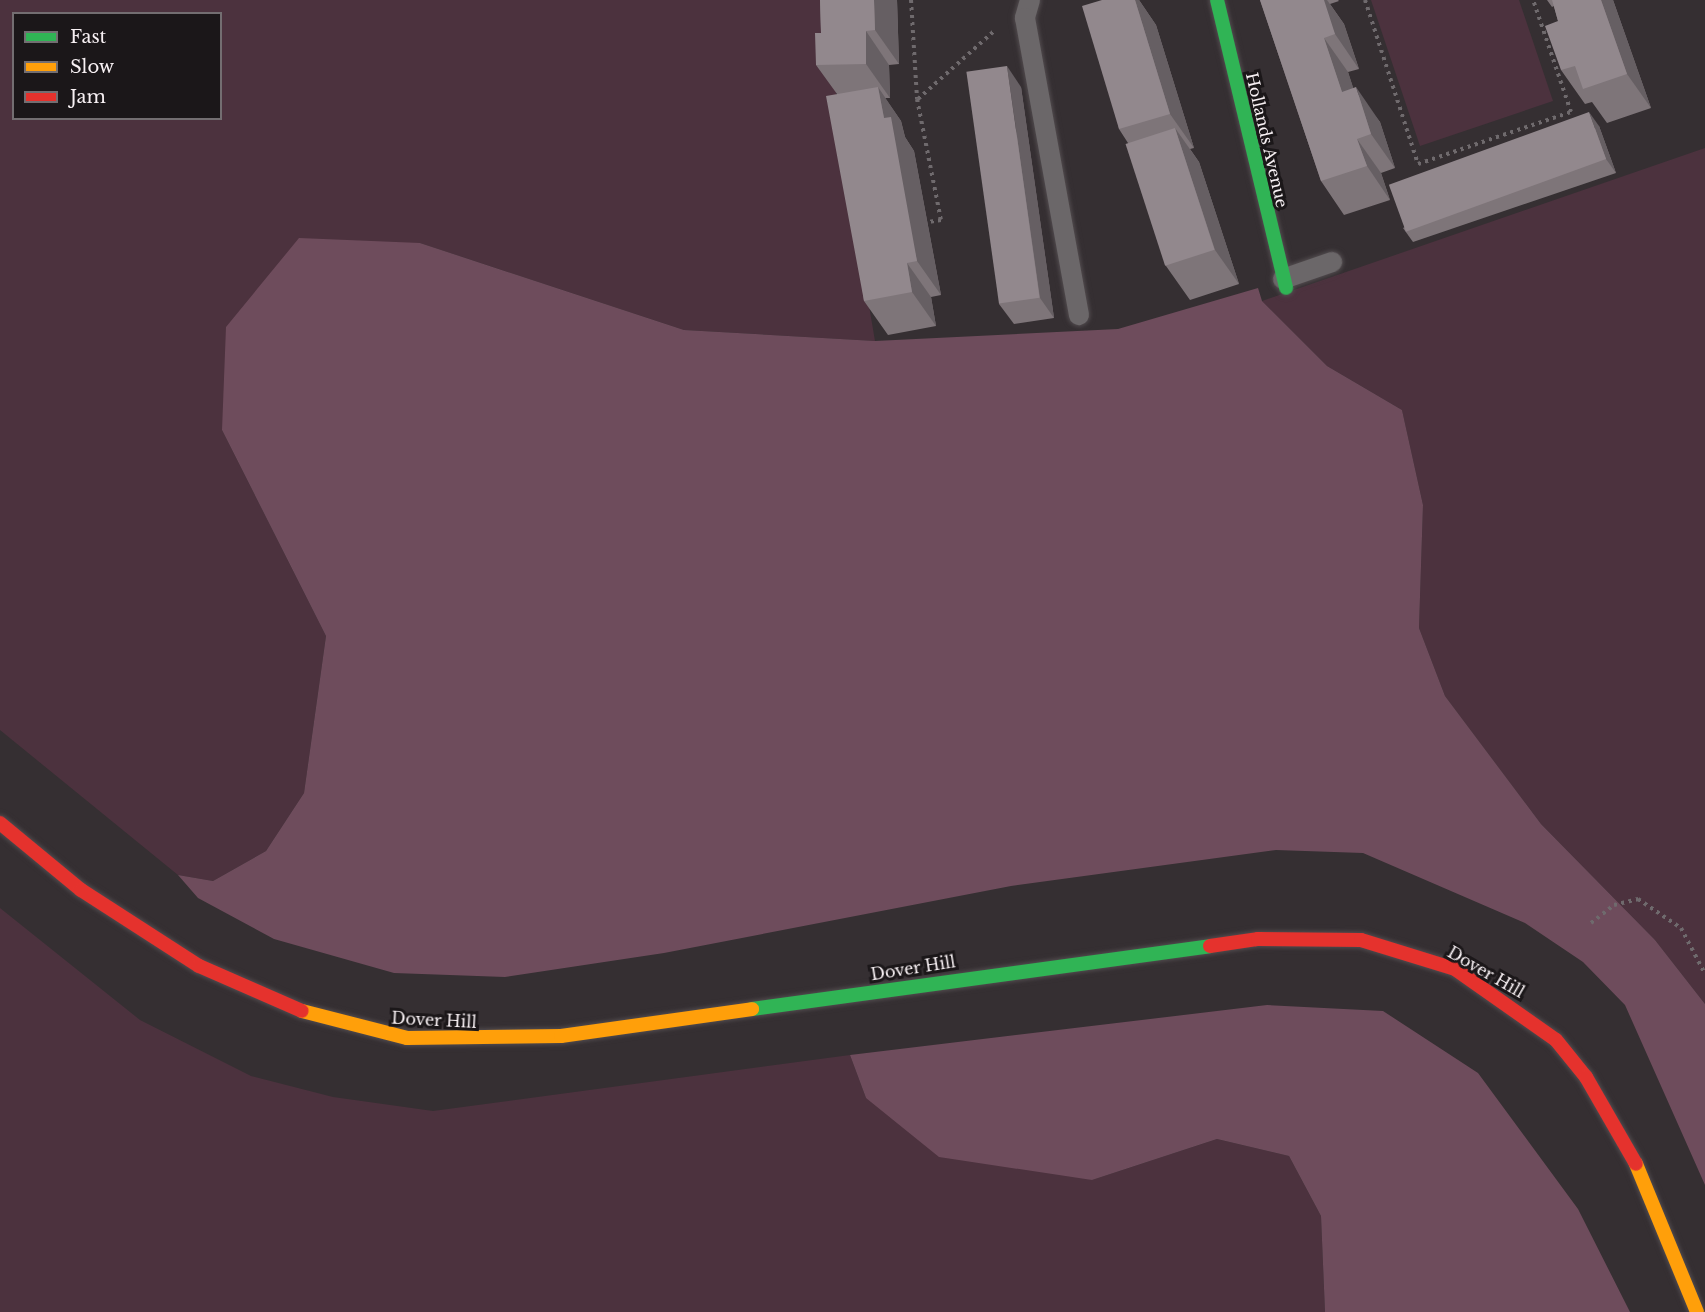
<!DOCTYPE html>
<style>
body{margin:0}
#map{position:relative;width:1705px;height:1312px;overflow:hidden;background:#352f32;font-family:"Libre Baskerville",serif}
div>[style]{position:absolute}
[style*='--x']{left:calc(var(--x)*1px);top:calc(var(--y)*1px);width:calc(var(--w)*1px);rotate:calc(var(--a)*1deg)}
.green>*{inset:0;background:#4c323e}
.forest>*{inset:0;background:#6e4c5c}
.path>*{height:4px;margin-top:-2px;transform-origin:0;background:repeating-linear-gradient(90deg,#6f6a6d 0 3px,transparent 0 7.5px)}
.roads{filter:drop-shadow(0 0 2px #514b4e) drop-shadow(0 0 2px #514b4e)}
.lane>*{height:20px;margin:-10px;padding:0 10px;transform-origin:10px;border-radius:10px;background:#6b6769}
.fast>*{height:14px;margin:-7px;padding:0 7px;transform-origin:7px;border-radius:7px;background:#30b455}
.slow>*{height:14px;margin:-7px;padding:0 7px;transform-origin:7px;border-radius:7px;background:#ff9f0a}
.jam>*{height:14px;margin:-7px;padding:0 7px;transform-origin:7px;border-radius:7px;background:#e5322d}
.wall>*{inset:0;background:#7e7579}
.shaded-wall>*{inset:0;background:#665f63}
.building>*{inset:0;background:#92888d;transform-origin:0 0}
span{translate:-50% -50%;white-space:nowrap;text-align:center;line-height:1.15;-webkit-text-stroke:6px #1b1719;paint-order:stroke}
.street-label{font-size:16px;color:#f8f1f4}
.legend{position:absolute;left:12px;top:12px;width:210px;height:108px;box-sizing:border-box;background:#1b1719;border:2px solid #736e71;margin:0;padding:8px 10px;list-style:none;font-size:18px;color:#f8f1f4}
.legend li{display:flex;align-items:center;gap:12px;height:30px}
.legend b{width:30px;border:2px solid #736e71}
</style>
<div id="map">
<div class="green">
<div style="clip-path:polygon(evenodd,0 0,830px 0,838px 123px,875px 341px,684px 330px,420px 243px,222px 430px,326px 636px,304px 793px,266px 851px,213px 881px,178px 875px,0 730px,0 0,14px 14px,220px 14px,220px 118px,14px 118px,14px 14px)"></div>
<div style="clip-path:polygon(1371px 0,1519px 0,1553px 101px,1420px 146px)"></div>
<div style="clip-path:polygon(1705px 148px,1705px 1004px,1655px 940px,1541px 824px,1445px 696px,1419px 628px,1423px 505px,1402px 410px,1327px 366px,1262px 301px)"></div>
<div style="clip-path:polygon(0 908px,140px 1020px,251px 1076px,333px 1097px,433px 1111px,850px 1055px,866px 1098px,1092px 1180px,1217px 1139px,1289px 1156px,1321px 1216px,1325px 1312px,0 1312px)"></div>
</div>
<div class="forest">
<div style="clip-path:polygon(299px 238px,420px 243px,684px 330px,875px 341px,1118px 329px,1258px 288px,1262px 301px,1327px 366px,1402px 410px,1423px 505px,1419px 628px,1445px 696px,1541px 824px,1655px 940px,1705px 1004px,1705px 1185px,1625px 1005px,1583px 962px,1525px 923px,1363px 853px,1276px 850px,1011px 886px,664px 953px,505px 977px,394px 973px,274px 939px,198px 898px,178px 875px,213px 881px,266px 851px,304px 793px,326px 636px,222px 430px,226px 327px)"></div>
<div style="clip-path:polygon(1267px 1005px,1383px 1011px,1478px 1073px,1578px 1209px,1630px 1312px,1325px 1312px,1321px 1216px,1289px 1156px,1217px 1139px,1092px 1180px,939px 1157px,866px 1098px,850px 1055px)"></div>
</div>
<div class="path">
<div style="--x:911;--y:0;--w:99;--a:86.5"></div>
<div style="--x:917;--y:99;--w:123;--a:78.8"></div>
<div style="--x:941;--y:220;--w:13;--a:171"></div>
<div style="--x:1365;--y:0;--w:172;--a:72.1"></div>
<div style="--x:1418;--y:164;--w:162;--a:-18.8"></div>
<div style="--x:1571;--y:112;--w:118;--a:-108.7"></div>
<div style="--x:918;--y:99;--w:101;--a:-41.8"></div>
<div style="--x:1591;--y:923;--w:29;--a:-38"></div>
<div style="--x:1614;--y:905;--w:25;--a:-14"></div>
<div style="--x:1638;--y:899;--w:52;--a:34"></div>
<div style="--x:1681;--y:928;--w:52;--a:62.4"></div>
</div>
<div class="roads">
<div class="lane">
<div style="--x:1030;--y:0;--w:19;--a:106"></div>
<div style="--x:1025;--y:18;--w:302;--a:79.7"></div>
<div style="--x:1283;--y:279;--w:52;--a:-19.1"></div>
</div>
<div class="fast">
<div style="--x:1217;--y:0;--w:296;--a:76.5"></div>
<div style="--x:752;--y:1009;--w:462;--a:-7.8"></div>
</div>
<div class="slow">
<div style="--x:302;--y:1011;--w:108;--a:14.4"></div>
<div style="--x:407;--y:1038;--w:154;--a:-0.7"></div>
<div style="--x:561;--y:1036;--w:193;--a:-8"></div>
<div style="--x:1636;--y:1164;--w:160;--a:67.6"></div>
</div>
<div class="jam">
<div style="--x:0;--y:823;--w:105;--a:39.6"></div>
<div style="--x:81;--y:890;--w:140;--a:32.8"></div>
<div style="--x:199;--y:966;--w:112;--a:23.6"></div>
<div style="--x:1210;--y:946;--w:49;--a:-8.3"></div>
<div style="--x:1258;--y:939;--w:103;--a:0.6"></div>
<div style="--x:1361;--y:940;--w:98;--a:17.1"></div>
<div style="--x:1455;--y:969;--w:123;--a:35.1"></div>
<div style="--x:1556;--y:1040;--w:48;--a:51"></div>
<div style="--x:1586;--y:1077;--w:100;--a:60.1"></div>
</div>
</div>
<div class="wall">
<div style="clip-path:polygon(820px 0,897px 0,899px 64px,889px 65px,890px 98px,885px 98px,901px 121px,905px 137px,914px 151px,941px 295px,931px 297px,936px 326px,888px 335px,864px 301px,837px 94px,816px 65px,821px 33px)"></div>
<div style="clip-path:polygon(1102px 0,1139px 0,1156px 25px,1194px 148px,1190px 149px,1199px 162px,1239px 284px,1190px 300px,1166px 266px,1128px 143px,1119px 129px)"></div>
<div style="clip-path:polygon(1260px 0,1338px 0,1339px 1px,1330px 4px,1344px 24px,1359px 69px,1348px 72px,1353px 88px,1380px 122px,1395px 168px,1381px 173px,1390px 200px,1344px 215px,1321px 181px)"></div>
<div style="clip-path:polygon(1547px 0,1613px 0,1651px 108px,1607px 123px,1592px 102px,1585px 104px,1561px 70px,1558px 21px,1554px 6px,1552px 7px)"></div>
<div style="clip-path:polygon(1021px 87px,1054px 318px,1014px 324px,999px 304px)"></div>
<div style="clip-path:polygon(1599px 126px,1616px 173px,1413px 242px,1403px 228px)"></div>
</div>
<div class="shaded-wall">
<div style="clip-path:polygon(874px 0,897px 0,899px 64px,875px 30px)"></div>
<div style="clip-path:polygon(1135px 0,1139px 0,1156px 25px,1194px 148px,1170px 114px)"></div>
<div style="clip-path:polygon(1316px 0,1327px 0,1344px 24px,1359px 69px,1335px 34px)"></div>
<div style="clip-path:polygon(1601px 0,1613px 0,1651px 108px,1627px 74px)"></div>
<div style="clip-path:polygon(866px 31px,889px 65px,890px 98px,866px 64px)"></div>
<div style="clip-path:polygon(1324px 38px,1348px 72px,1366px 126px,1342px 92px)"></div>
<div style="clip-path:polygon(1007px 66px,1021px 87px,1054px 318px,1040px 298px)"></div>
<div style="clip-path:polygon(878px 87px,901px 121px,905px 137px,914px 151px,941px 295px,917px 261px,884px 118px)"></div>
<div style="clip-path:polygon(1356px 87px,1380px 122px,1395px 168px,1371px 134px)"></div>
<div style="clip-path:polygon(1589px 112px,1599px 126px,1616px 173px,1606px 159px)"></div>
<div style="clip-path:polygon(1175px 128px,1199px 162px,1239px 284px,1215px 250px)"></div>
<div style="clip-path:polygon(1357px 139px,1381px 173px,1390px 200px,1367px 166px)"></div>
<div style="clip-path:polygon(907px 263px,931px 297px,936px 326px,912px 292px)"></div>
</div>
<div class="building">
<div style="clip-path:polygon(820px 0,874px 0,875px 30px,866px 31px,866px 64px,816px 65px,815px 33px,821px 33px)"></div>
<div style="clip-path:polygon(1102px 0,1135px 0,1170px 114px,1119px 129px,1082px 6px)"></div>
<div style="clip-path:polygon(1260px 0,1324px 0,1335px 34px,1324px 38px,1342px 92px,1356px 87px,1371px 134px,1357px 139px,1367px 166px,1321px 181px)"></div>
<div style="clip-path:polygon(1552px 0,1601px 0,1627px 74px,1583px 89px,1575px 66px,1561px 70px,1545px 26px,1558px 21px)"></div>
<div style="left:1007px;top:66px;width:234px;height:41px;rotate:82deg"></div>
<div style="clip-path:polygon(878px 87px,884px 118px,891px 117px,917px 261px,907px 263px,912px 292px,864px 301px,826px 96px)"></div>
<div style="left:1589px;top:112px;width:50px;height:213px;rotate:70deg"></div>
<div style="left:1175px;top:128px;width:128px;height:52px;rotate:72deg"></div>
</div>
<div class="street-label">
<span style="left:1267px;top:140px;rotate:77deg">Hollands Avenue</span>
<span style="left:913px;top:968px;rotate:-9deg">Dover Hill</span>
<span style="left:1486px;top:972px;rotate:30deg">Dover Hill</span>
<span style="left:434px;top:1020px;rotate:3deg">Dover Hill</span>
</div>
<ul class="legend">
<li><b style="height:8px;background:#30b455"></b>Fast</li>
<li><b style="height:8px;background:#ff9f0a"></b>Slow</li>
<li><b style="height:8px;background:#e5322d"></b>Jam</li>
</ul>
</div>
